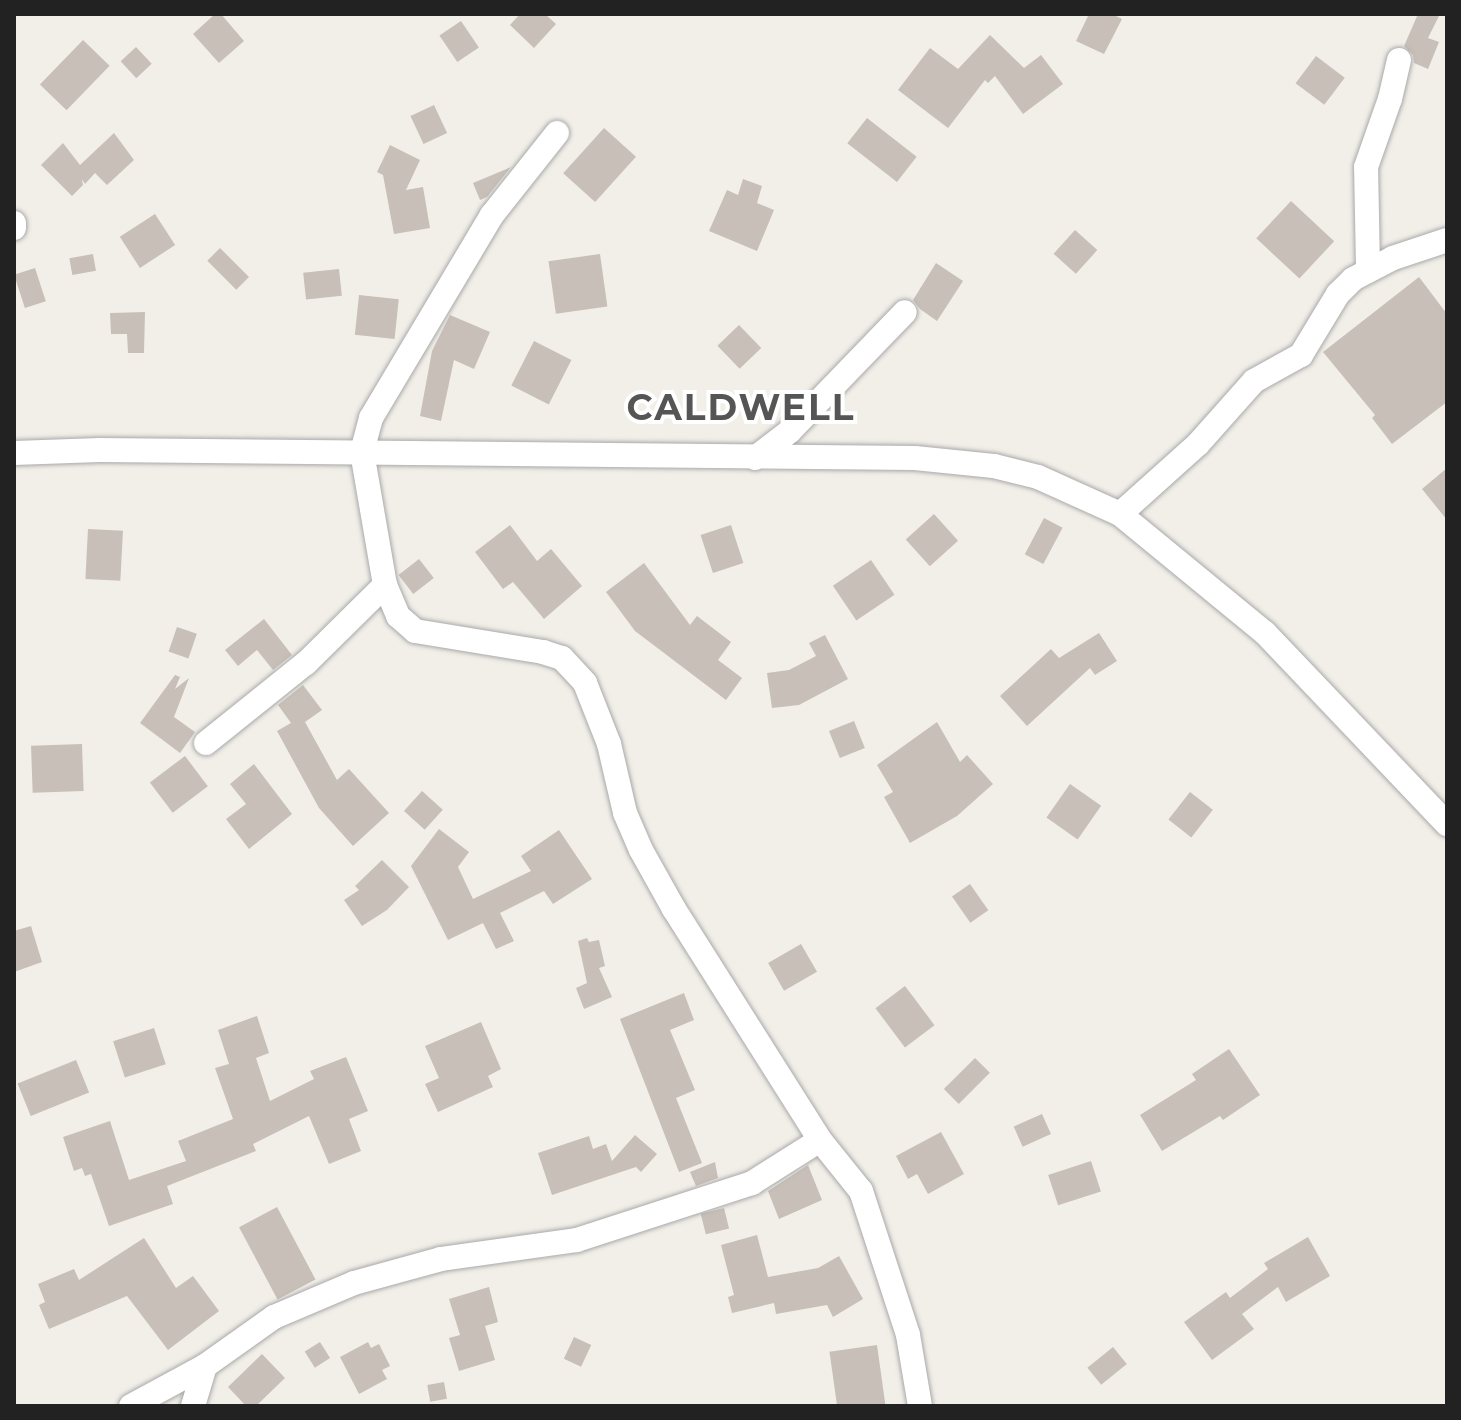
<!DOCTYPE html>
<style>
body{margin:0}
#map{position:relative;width:1461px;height:1420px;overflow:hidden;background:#f2efe9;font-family:Montserrat,sans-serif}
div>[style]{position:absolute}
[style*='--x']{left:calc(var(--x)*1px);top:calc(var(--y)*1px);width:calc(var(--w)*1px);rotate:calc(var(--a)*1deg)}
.building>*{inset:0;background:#c7bfb8;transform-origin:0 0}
.roads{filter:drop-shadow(0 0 2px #a9a9a9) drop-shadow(0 0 2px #a9a9a9)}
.street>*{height:24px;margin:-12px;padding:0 12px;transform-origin:12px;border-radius:12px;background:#fff}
span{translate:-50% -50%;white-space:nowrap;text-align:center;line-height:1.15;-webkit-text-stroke:8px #fff;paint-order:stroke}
.district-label{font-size:36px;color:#555;font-weight:700;letter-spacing:2px}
.frame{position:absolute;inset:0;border:16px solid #222;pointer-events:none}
</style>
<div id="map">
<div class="building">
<div style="clip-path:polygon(215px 14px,221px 14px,244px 41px,219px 63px,193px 34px)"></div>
<div style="clip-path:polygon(520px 14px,545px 14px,556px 24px,534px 48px,510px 25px)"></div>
<div style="clip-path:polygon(1089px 14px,1112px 14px,1122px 19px,1104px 54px,1076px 41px)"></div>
<div style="clip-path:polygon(1418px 14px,1440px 14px,1428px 38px,1439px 42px,1428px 69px,1414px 63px,1413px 55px,1404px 46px)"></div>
<div style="left:461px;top:21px;width:32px;height:26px;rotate:56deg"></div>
<div style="clip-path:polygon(990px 35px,1024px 68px,1041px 55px,1063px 84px,1023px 114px,995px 76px,988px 83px,985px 80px,948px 128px,898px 90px,930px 48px,958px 69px)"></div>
<div style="left:83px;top:40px;width:37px;height:62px;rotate:44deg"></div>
<div style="left:136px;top:47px;width:23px;height:21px;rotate:47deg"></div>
<div style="left:1316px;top:56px;width:36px;height:34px;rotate:37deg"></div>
<div style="left:434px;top:105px;width:31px;height:26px;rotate:65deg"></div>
<div style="left:867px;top:118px;width:63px;height:32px;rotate:38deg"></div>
<div style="left:604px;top:128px;width:43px;height:61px;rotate:42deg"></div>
<div style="clip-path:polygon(114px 133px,134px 160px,107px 185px,95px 173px,85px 184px,82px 179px,83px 185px,72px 196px,41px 165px,63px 143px,80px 165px)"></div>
<div style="clip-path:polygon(390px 145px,420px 160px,406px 190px,423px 187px,430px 228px,394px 234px,383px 175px,377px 172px)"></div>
<div style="clip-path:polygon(511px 167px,487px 197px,480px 200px,473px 183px)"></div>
<div style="clip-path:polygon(743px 179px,762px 186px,757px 203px,774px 210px,757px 251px,709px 231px,727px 190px,738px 195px)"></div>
<div style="left:1291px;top:201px;width:59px;height:51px;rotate:43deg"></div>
<div style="left:155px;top:214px;width:37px;height:42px;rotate:57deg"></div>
<div style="left:1075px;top:230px;width:30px;height:32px;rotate:42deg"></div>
<div style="left:220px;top:248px;width:41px;height:18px;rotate:45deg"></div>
<div style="left:93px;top:254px;width:17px;height:24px;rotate:80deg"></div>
<div style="left:600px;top:254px;width:53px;height:52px;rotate:82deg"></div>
<div style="clip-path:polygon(936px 263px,963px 281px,937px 321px,920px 309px,913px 300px)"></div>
<div style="left:35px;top:268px;width:35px;height:22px;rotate:72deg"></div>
<div style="left:339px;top:269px;width:27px;height:36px;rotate:84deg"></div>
<div style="clip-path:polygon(1419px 277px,1447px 314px,1447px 402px,1392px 444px,1372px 418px,1375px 415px,1323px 352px)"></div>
<div style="left:359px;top:295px;width:40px;height:40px;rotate:6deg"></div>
<div style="clip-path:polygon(145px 312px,144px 353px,128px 353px,127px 334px,111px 334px,110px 313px)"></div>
<div style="clip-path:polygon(450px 315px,490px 332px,474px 369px,454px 360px,441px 421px,420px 416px,432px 351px)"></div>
<div style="left:739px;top:325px;width:32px;height:30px;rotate:46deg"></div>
<div style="left:534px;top:341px;width:42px;height:50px;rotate:27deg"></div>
<div style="clip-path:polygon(1447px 468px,1447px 520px,1422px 489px)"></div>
<div style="left:934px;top:514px;width:36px;height:38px;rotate:48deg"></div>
<div style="left:1044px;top:518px;width:21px;height:41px;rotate:28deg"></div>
<div style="clip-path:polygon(510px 525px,537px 561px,551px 549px,582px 586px,544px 619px,513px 582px,503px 589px,475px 552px)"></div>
<div style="left:731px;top:525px;width:40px;height:32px;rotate:72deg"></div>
<div style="left:88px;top:529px;width:35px;height:50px;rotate:3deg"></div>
<div style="left:419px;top:559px;width:24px;height:26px;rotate:52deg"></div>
<div style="left:871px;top:560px;width:42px;height:46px;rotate:56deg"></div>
<div style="clip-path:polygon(644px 563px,690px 625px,697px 616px,731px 642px,718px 660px,742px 678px,726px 700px,635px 631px,606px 592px)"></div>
<div style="clip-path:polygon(264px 619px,292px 655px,273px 670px,257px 650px,238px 666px,225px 650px)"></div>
<div style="left:177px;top:627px;width:21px;height:26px;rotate:19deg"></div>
<div style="clip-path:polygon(1099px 633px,1117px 661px,1095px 675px,1090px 668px,1027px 726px,1000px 696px,1051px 649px,1059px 658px)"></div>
<div style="clip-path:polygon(825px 635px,848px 679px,799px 705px,772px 708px,767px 673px,789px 670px,816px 656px,809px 643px)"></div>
<div style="clip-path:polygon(175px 675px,180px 677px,175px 689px,189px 678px,174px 717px,195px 732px,180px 753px,140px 723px)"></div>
<div style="clip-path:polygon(303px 685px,322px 710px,305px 722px,337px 780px,349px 769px,389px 813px,353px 846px,319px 808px,277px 731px,291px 723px,278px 705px)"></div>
<div style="left:854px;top:721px;width:29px;height:27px;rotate:68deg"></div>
<div style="clip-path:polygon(937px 722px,960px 762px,967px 755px,993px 784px,957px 816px,910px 843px,884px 797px,893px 792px,877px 765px)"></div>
<div style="left:82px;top:744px;width:47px;height:51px;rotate:88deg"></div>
<div style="left:185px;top:756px;width:38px;height:44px;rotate:53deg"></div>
<div style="clip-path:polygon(254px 764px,292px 814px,249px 849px,226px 819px,246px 804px,230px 784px)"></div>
<div style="left:1070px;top:784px;width:38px;height:41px;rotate:35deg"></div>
<div style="left:422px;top:791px;width:28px;height:27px;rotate:42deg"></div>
<div style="left:1190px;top:792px;width:29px;height:35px;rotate:38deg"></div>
<div style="clip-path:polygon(439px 829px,469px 852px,458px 867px,473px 899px,531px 871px,521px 856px,559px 830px,592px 879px,553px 904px,544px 891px,500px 913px,514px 941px,496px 949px,483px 923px,448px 940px,411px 866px)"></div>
<div style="clip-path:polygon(382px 860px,409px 887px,387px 910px,362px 926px,344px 900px,359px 890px,355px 886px)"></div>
<div style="left:970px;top:884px;width:32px;height:22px;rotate:55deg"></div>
<div style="clip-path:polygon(31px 926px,42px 962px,14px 972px,14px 931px)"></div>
<div style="clip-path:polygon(587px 938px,589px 942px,599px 940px,605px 966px,599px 968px,612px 997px,584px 1009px,576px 988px,587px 983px,578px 941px)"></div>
<div style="left:801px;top:944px;width:32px;height:38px;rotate:60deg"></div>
<div style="left:905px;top:986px;width:49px;height:37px;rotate:53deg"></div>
<div style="clip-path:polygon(684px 993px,694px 1020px,670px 1030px,695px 1090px,676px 1098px,702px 1163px,679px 1172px,620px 1019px)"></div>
<div style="clip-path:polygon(257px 1016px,269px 1053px,256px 1058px,270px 1101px,314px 1079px,310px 1071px,346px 1057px,368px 1111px,349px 1119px,361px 1151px,329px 1164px,309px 1116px,253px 1144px,256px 1151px,167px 1186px,173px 1204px,109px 1226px,91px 1174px,85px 1176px,82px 1168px,74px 1171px,63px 1137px,110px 1121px,129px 1180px,186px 1161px,178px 1141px,233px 1119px,215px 1068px,229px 1064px,218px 1030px)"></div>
<div style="clip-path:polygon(481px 1022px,501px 1069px,488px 1076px,493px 1087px,438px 1112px,425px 1084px,439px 1078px,425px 1046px)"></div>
<div style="left:154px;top:1028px;width:38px;height:43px;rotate:72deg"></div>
<div style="clip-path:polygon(1229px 1049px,1260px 1095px,1223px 1120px,1220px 1116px,1162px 1151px,1140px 1115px,1196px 1080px,1192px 1074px)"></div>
<div style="left:975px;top:1058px;width:21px;height:44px;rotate:45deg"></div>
<div style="left:76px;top:1060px;width:35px;height:63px;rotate:68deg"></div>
<div style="left:1042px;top:1114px;width:22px;height:31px;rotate:66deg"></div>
<div style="clip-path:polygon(941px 1132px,964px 1174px,928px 1194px,917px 1174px,908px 1179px,896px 1156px)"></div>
<div style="clip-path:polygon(635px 1135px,657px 1154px,641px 1172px,636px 1167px,552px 1195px,538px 1153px,589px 1136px,593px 1149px,606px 1144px,612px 1161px)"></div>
<div style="left:1091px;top:1161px;width:32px;height:45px;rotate:72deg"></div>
<div style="clip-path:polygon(715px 1162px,718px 1178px,696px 1186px,690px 1172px)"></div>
<div style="clip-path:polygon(808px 1165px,822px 1200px,779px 1219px,768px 1191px)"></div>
<div style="left:277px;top:1207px;width:82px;height:43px;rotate:62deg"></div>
<div style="left:724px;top:1208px;width:21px;height:24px;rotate:76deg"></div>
<div style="clip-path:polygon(757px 1235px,768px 1277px,818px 1268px,839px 1256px,863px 1299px,833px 1317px,827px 1305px,776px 1314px,774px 1303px,732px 1313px,728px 1297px,734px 1295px,721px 1245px)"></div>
<div style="clip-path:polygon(1308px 1237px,1330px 1276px,1286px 1302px,1278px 1287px,1242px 1314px,1254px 1329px,1212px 1360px,1184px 1322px,1226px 1292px,1230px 1298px,1268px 1269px,1264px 1263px)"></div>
<div style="clip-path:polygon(144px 1238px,176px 1288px,193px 1276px,219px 1311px,168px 1350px,127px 1296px,49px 1329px,39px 1305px,45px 1302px,38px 1284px,74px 1269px,79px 1280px)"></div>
<div style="clip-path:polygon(489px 1287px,498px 1322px,485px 1326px,495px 1360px,459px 1371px,449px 1338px,460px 1335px,449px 1299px)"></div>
<div style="left:574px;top:1337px;width:19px;height:24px;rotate:25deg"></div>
<div style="left:320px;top:1342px;width:19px;height:18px;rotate:58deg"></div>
<div style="clip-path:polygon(368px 1342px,371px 1348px,379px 1344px,390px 1366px,382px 1370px,387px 1379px,359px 1394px,340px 1357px)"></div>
<div style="left:877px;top:1345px;width:62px;height:48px;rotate:82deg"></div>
<div style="left:1113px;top:1347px;width:22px;height:33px;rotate:51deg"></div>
<div style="clip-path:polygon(262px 1354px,285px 1378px,256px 1406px,246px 1406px,228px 1387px)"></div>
<div style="left:444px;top:1382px;width:17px;height:17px;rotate:80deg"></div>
</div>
<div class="roads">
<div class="street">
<div style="--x:557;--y:133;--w:105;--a:128.4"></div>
<div style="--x:492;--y:215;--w:236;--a:120.8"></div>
<div style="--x:371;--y:418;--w:35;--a:105"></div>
<div style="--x:362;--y:452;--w:135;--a:80.2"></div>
<div style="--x:385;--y:585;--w:34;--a:67"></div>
<div style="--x:398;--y:616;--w:23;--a:41"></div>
<div style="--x:415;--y:631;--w:130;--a:9.3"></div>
<div style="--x:543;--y:652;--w:20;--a:18"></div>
<div style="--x:562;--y:658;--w:34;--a:47"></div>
<div style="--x:585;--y:683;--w:66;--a:68.5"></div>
<div style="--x:609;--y:744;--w:71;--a:76.9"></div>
<div style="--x:625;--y:813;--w:40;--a:66.6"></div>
<div style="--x:641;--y:850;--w:68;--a:60.8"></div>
<div style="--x:674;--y:909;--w:273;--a:57.7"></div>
<div style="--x:820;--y:1140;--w:65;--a:51.2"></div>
<div style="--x:861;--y:1191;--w:151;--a:71.9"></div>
<div style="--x:908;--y:1335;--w:72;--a:80.4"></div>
<div style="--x:14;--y:223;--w:5;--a:90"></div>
<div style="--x:1368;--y:268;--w:101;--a:-91.1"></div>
<div style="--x:1366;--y:167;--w:72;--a:-70.6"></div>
<div style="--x:1390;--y:99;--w:40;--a:-77"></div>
<div style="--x:14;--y:453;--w:86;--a:-2"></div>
<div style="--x:100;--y:450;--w:815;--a:0.56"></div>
<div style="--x:915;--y:458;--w:79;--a:5.8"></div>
<div style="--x:994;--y:466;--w:45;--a:14"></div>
<div style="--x:1038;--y:477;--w:90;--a:24.3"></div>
<div style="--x:1120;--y:514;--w:188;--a:39.4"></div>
<div style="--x:1265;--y:633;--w:264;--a:46.4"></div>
<div style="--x:755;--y:458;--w:44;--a:-37.6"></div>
<div style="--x:790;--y:431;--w:165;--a:-46"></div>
<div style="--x:1120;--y:514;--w:105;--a:-41.9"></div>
<div style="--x:1198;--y:444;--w:84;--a:-48.4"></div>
<div style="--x:1254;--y:381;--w:54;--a:-29"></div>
<div style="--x:1301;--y:355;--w:71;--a:-58.8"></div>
<div style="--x:1338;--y:294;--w:21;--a:-45"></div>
<div style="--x:1353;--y:279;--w:45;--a:-27.7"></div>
<div style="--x:1393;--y:258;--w:57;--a:-18.4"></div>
<div style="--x:206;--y:743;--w:128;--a:-38.7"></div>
<div style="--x:306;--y:663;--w:111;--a:-44.6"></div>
<div style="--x:131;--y:1406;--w:84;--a:-28.4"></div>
<div style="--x:205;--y:1366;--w:85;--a:-35.4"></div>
<div style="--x:274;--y:1317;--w:87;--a:-23"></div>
<div style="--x:354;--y:1283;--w:90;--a:-15.4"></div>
<div style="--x:441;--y:1259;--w:137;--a:-8"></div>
<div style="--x:577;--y:1240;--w:184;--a:-18"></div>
<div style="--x:752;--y:1183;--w:80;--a:-32.3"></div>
<div style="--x:193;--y:1406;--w:42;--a:-73.3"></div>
</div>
</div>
<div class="district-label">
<span style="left:741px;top:408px">CALDWELL</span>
</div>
<div class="frame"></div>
</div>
